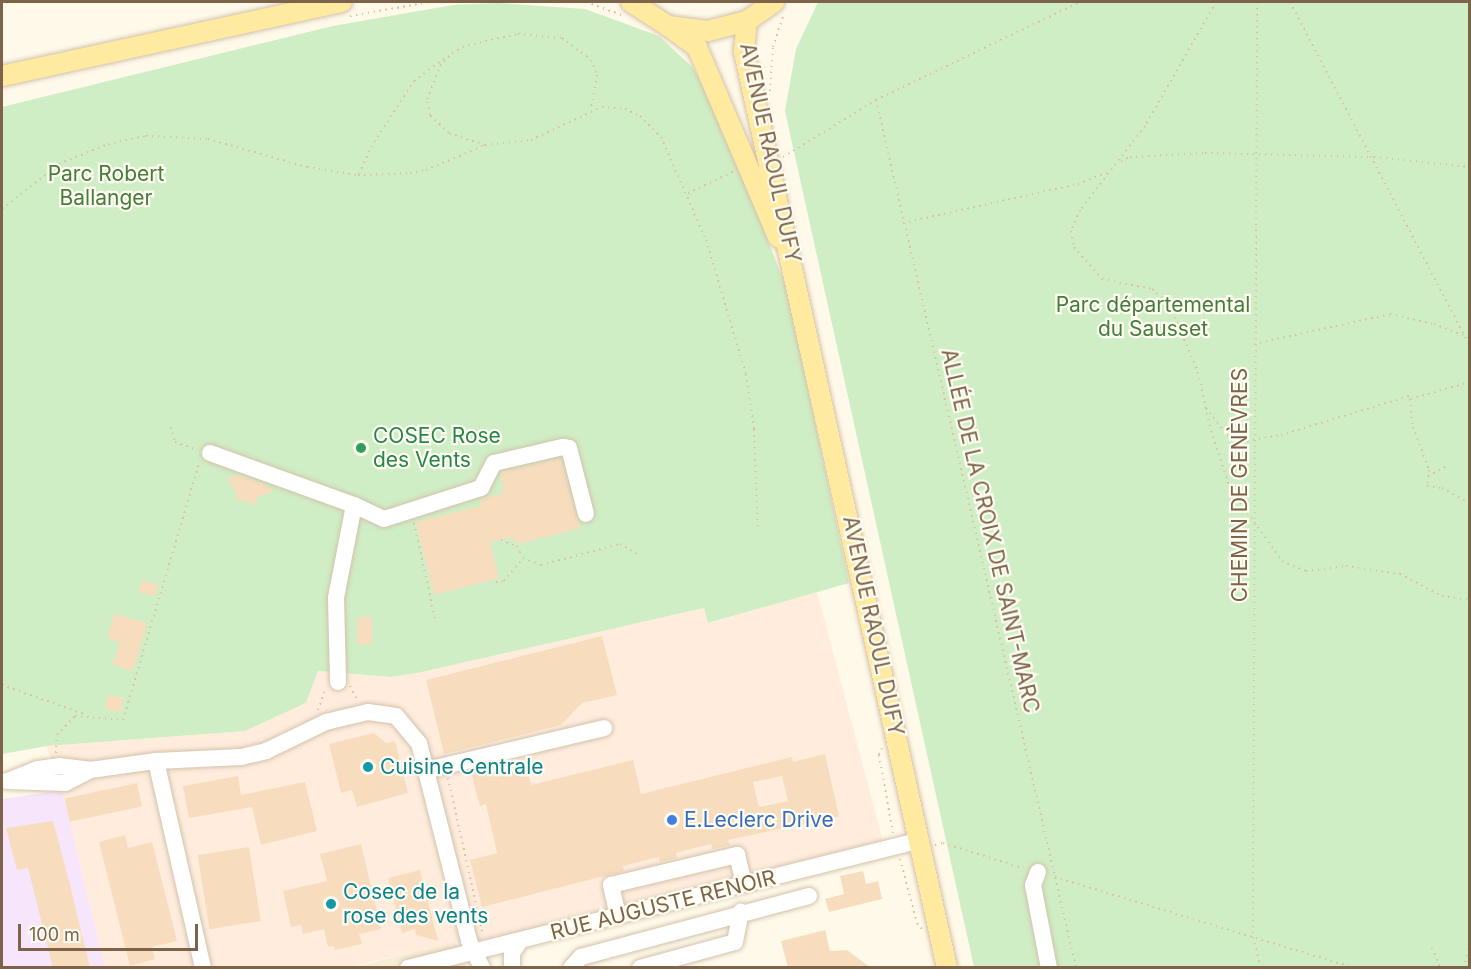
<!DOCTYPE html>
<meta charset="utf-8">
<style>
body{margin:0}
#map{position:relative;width:1471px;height:969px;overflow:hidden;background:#fef9e9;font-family:Inter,sans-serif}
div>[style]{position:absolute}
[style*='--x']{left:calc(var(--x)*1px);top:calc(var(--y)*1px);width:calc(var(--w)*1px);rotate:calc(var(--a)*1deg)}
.residential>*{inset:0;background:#f7edd6}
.commercial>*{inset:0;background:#ffecdc}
.education>*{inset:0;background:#f7e5fb}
.green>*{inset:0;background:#cfeec5}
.building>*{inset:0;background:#f7ddbe;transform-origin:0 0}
.path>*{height:2px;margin-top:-1px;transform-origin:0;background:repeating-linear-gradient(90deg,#ddc1a0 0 1.5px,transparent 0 6px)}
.roads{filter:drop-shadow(0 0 2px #d3c3ac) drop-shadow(0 0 2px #d3c3ac)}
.minor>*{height:16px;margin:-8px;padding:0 8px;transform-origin:8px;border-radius:8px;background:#fff}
.major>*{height:20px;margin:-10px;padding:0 10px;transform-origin:10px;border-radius:10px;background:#ffea9f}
.dots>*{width:16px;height:16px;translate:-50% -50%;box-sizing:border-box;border:3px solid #fffcf1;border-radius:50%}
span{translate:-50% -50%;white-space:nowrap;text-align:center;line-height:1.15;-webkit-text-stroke:4.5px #fffcf1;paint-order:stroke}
.street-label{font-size:21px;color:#7c6349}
.park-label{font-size:21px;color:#467d3c}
.leisure-label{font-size:21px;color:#27864d}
.left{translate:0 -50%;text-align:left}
.culture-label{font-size:21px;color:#0d838f}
.shop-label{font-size:21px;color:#366cbe}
.frame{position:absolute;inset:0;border:3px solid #7c6349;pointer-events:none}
.scale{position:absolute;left:18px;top:924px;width:180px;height:27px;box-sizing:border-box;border:3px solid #7c6349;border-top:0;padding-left:8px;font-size:18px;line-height:21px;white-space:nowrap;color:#7c6349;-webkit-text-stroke:4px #fffcf1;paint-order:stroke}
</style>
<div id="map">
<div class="residential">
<div style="clip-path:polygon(455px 942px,466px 967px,350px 968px)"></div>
</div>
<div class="commercial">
<div style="clip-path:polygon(817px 592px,883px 842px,493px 938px,455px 942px,350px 967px,105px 967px,62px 790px,47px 746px,245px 731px,306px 703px,318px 671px,391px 677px,417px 673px,705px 608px,709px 623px)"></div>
</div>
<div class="education">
<div style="clip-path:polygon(62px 790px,105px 967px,2px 967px,2px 799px)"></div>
</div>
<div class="green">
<div style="clip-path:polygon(818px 2px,1469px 2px,1469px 967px,974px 967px,785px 111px,796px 49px)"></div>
<div style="clip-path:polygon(498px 3px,585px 9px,659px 36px,692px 67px,714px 101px,787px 290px,849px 583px,708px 623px,704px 608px,417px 673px,391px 677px,318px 671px,306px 703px,245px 731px,47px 746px,2px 754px,2px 107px,333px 26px,453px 5px)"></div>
</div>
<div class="building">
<div style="clip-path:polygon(561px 458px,580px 528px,516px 544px,514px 537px,490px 542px,499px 578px,434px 595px,416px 522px,481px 506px,480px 499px,503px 493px,501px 472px)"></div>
<div style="clip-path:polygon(239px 475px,266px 485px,273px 491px,256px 498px,256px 505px,234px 498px,237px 494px,227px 478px)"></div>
<div style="left:142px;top:580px;width:17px;height:12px;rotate:17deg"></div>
<div style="clip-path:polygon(114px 614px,147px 623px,133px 671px,113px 665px,120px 642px,107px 638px)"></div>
<div style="left:357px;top:617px;width:15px;height:27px"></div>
<div style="clip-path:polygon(602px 636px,617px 695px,582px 703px,561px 725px,444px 754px,426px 680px)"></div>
<div style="left:108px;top:695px;width:16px;height:14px;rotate:14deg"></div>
<div style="clip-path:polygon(374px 733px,386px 743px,395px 741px,408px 793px,357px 807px,352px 790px,341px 793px,329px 744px)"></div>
<div style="clip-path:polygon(evenodd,825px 754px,839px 816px,728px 840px,730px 845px,713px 849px,711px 844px,676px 853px,677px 858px,660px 862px,659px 857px,623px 866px,624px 871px,482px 907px,470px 860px,497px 853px,486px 804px,480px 806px,471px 772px,492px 767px,494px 776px,527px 768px,531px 785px,633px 760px,641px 794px,792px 757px,793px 762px,825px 754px,782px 776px,788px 801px,759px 807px,753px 782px,782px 776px)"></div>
<div style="clip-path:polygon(238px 776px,241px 795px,305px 782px,317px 831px,261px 845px,252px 807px,189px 818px,183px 786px)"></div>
<div style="left:137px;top:783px;width:24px;height:74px;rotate:78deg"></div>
<div style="clip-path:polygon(53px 821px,70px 885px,90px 968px,53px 968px,28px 868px,17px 870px,6px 828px)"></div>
<div style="clip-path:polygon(125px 835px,128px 848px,152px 842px,177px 941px,152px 947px,155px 959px,130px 966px,99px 842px)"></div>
<div style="clip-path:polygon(361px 844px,381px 929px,359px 934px,362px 944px,335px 950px,334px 946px,328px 947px,324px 929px,303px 934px,301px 925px,291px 927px,283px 891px,327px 881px,320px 854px)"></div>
<div style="left:249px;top:847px;width:75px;height:52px;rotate:81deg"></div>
<div style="clip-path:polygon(420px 870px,438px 941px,416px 935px,415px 929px,402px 933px,388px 878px)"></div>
<div style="clip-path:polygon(863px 871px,866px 884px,878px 881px,882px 899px,829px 912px,825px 899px,844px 894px,840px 876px)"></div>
<div style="clip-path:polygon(825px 930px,830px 951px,847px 950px,871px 968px,788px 968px,781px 941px)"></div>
</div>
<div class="path">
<div style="--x:586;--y:2;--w:38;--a:20"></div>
<div style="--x:1216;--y:2;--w:143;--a:119.8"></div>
<div style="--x:1145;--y:126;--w:106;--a:127.7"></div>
<div style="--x:1080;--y:210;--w:23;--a:113"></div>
<div style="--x:1071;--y:231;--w:16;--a:79"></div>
<div style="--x:1074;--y:247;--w:43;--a:48.8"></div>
<div style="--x:1102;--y:279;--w:51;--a:11.3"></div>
<div style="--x:1152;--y:289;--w:25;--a:43"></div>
<div style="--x:1170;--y:306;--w:72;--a:67"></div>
<div style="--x:1198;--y:372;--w:60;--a:77.6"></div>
<div style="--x:1211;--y:431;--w:60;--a:71.6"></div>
<div style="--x:1230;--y:488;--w:90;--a:54.5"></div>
<div style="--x:1282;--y:561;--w:26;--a:23"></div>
<div style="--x:1306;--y:571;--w:40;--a:-7.1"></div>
<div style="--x:1346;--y:566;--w:55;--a:8.4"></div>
<div style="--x:1400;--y:574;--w:47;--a:27.6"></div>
<div style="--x:1442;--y:596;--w:28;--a:8"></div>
<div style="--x:1257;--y:2;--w:935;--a:90.25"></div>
<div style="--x:1253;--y:937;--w:32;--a:76"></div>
<div style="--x:1290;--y:2;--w:389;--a:62.4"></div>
<div style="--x:350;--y:16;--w:81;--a:-9.9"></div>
<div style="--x:770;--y:91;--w:44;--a:-86.1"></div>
<div style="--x:773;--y:47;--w:35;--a:-72"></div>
<div style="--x:876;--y:100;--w:891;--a:77.02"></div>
<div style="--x:485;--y:145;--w:38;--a:-162"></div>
<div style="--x:449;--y:133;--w:26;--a:-137"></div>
<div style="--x:430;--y:115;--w:16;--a:-101"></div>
<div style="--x:427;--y:99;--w:35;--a:-68"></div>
<div style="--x:440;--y:66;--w:18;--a:-47"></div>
<div style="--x:452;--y:53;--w:18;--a:-27"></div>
<div style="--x:468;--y:45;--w:51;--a:-12.4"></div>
<div style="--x:518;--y:34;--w:44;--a:5.2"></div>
<div style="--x:562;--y:38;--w:36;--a:37"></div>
<div style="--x:591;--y:60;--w:16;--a:68"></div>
<div style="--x:597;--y:75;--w:36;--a:100"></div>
<div style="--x:783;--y:157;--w:109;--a:-31.5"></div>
<div style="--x:876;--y:100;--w:226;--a:-25.7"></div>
<div style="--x:1121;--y:161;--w:10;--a:-24"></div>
<div style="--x:1130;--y:157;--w:75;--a:-3.1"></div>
<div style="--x:1205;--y:153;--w:169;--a:1.4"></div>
<div style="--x:1374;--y:157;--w:97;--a:5.9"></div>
<div style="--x:359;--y:174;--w:30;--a:-66"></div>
<div style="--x:371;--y:147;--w:79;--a:-56.9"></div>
<div style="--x:414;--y:81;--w:41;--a:-37.1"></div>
<div style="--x:688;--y:193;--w:52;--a:-25.1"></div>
<div style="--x:2;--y:209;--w:73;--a:-38.3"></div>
<div style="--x:59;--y:164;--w:53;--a:-22.2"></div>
<div style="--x:108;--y:144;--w:39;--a:-12"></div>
<div style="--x:146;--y:136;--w:62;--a:2.8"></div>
<div style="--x:208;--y:139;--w:103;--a:15.8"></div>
<div style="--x:307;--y:167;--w:52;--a:8.9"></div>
<div style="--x:358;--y:175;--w:52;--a:-2.2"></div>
<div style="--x:410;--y:173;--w:16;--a:-11"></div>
<div style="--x:426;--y:170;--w:64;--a:-23"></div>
<div style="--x:485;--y:145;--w:46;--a:-6.2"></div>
<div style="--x:531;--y:140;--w:78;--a:-24.9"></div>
<div style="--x:602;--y:107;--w:23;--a:5"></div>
<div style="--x:625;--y:109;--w:17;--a:25"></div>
<div style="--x:640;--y:116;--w:30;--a:45"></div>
<div style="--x:661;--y:137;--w:112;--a:66.4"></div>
<div style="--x:706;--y:240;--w:140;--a:73.4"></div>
<div style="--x:746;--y:374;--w:56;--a:81.7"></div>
<div style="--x:754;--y:429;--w:102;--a:87.8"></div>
<div style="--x:903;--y:223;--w:179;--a:-12.6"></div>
<div style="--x:1078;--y:184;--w:31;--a:-22"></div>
<div style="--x:1254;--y:344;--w:139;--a:-12.4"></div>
<div style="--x:1390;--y:314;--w:45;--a:12.8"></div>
<div style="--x:1434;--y:324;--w:39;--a:21"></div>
<div style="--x:1470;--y:382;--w:62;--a:164.2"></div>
<div style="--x:1410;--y:399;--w:28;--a:84"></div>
<div style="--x:1413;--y:427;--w:46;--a:69.6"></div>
<div style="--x:1429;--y:470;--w:16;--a:97"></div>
<div style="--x:1427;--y:486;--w:15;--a:8"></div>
<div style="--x:1442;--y:488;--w:32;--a:28"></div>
<div style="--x:1206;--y:408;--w:34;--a:52"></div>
<div style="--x:1227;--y:435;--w:16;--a:27"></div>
<div style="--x:1241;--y:442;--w:41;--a:-9.9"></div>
<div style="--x:1281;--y:435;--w:138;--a:-16.9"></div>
<div style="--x:171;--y:427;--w:16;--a:75"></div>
<div style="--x:175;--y:442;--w:23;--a:20"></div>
<div style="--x:1428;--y:476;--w:21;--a:-28"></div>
<div style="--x:414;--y:523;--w:102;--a:77.6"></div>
<div style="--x:501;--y:540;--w:17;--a:21"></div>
<div style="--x:517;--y:546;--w:12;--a:66"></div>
<div style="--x:496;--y:582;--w:8;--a:-7"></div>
<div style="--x:504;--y:581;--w:30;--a:-50"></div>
<div style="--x:523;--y:558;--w:19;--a:21"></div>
<div style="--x:541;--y:565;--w:82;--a:-14.9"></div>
<div style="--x:620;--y:544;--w:20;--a:30"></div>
<div style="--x:2;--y:685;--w:87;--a:19.5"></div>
<div style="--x:350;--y:686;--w:15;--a:62"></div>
<div style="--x:318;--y:710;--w:23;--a:-70"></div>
<div style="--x:882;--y:748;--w:8;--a:113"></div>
<div style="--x:879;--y:755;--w:79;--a:79.8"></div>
<div style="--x:56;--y:753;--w:18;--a:-87"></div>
<div style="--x:57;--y:735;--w:26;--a:-47"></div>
<div style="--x:75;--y:716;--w:48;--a:4.8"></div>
<div style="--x:123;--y:720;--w:268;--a:-73.5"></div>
<div style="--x:448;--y:778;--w:157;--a:77.5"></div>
<div style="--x:935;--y:845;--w:8;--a:-14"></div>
<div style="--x:943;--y:843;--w:84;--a:17.4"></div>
<div style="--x:900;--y:859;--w:66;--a:75.1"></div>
<div style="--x:917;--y:923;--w:8;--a:50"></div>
<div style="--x:1055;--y:877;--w:313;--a:16.9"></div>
<div style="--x:1432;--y:948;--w:22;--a:68"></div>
<div style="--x:1464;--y:968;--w:28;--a:-77"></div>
</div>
<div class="roads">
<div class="minor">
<div style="--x:210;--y:453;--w:153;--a:19.9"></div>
<div style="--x:354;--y:505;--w:95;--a:101"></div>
<div style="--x:336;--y:598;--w:84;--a:88.6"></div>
<div style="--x:354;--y:505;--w:33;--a:25"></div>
<div style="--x:384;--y:519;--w:102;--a:-17.7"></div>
<div style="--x:481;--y:488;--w:28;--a:-63"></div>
<div style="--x:494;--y:463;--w:71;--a:-13.1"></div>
<div style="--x:563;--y:447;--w:6;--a:9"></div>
<div style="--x:569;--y:448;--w:68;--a:75.6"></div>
<div style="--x:156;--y:761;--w:212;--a:77.2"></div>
<div style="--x:427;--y:770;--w:182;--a:-13.3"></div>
<div style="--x:7;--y:781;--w:58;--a:2"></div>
<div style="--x:65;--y:783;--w:28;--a:-27"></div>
<div style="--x:8;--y:781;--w:32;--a:-22"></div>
<div style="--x:38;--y:769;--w:21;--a:-8"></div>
<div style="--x:59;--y:766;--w:31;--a:7"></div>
<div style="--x:90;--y:770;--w:67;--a:-7.8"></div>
<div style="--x:156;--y:761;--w:85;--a:-2.7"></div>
<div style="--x:241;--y:757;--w:26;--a:-13"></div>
<div style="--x:266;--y:751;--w:67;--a:-25.8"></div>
<div style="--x:326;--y:722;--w:43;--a:-13.4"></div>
<div style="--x:368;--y:712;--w:28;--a:8"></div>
<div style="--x:396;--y:716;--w:35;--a:50"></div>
<div style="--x:419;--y:743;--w:204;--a:75.8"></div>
<div style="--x:469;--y:941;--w:30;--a:64"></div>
<div style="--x:1038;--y:872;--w:14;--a:111"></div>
<div style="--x:1033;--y:885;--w:85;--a:79.1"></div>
<div style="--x:618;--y:916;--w:32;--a:-103"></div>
<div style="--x:611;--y:885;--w:130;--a:-13.4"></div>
<div style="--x:737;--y:855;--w:29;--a:76"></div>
<div style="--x:408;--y:968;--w:525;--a:-14.01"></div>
<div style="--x:512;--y:968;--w:15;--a:-90"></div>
<div style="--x:512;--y:953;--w:14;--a:-56"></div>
<div style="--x:571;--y:968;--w:15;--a:-48"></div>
<div style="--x:581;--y:957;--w:236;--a:-15"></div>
<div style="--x:640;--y:968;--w:98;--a:-15.3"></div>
<div style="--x:735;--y:942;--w:31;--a:-79"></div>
</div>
<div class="major">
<div style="--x:631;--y:2;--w:44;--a:33"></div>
<div style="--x:668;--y:26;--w:40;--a:7.1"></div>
<div style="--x:708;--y:31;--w:40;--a:-14.4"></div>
<div style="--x:747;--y:21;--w:33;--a:-35"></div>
<div style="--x:747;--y:21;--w:31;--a:96"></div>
<div style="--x:744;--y:52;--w:938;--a:77.5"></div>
<div style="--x:668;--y:26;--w:36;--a:36"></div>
<div style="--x:697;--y:47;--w:207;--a:66.9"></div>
<div style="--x:2;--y:76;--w:348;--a:-12.3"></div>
</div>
</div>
<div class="dots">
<div style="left:361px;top:448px;background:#2e9e5b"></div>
<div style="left:368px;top:767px;background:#0f9aa8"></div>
<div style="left:672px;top:820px;background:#3f7fe0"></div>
<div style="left:331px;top:904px;background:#0f9aa8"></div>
</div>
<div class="street-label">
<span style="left:770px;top:153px;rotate:78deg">AVENUE RAOUL DUFY</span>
<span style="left:1240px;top:485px;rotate:-90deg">CHEMIN DE GENÈVRES</span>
<span style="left:990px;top:531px;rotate:77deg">ALLÉE DE LA CROIX DE SAINT-MARC</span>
<span style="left:873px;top:626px;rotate:78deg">AVENUE RAOUL DUFY</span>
<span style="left:663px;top:905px;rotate:-14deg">RUE AUGUSTE RENOIR</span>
</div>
<div class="park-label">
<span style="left:106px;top:186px">Parc Robert<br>Ballanger</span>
<span style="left:1153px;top:317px">Parc départemental<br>du Sausset</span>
</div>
<div class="leisure-label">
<span class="left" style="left:373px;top:448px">COSEC Rose<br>des Vents</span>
</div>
<div class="culture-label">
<span class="left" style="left:380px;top:767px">Cuisine Centrale</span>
<span class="left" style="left:343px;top:904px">Cosec de la<br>rose des vents</span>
</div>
<div class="shop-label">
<span class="left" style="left:684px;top:820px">E.Leclerc Drive</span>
</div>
<div class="frame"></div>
<div class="scale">100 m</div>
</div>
